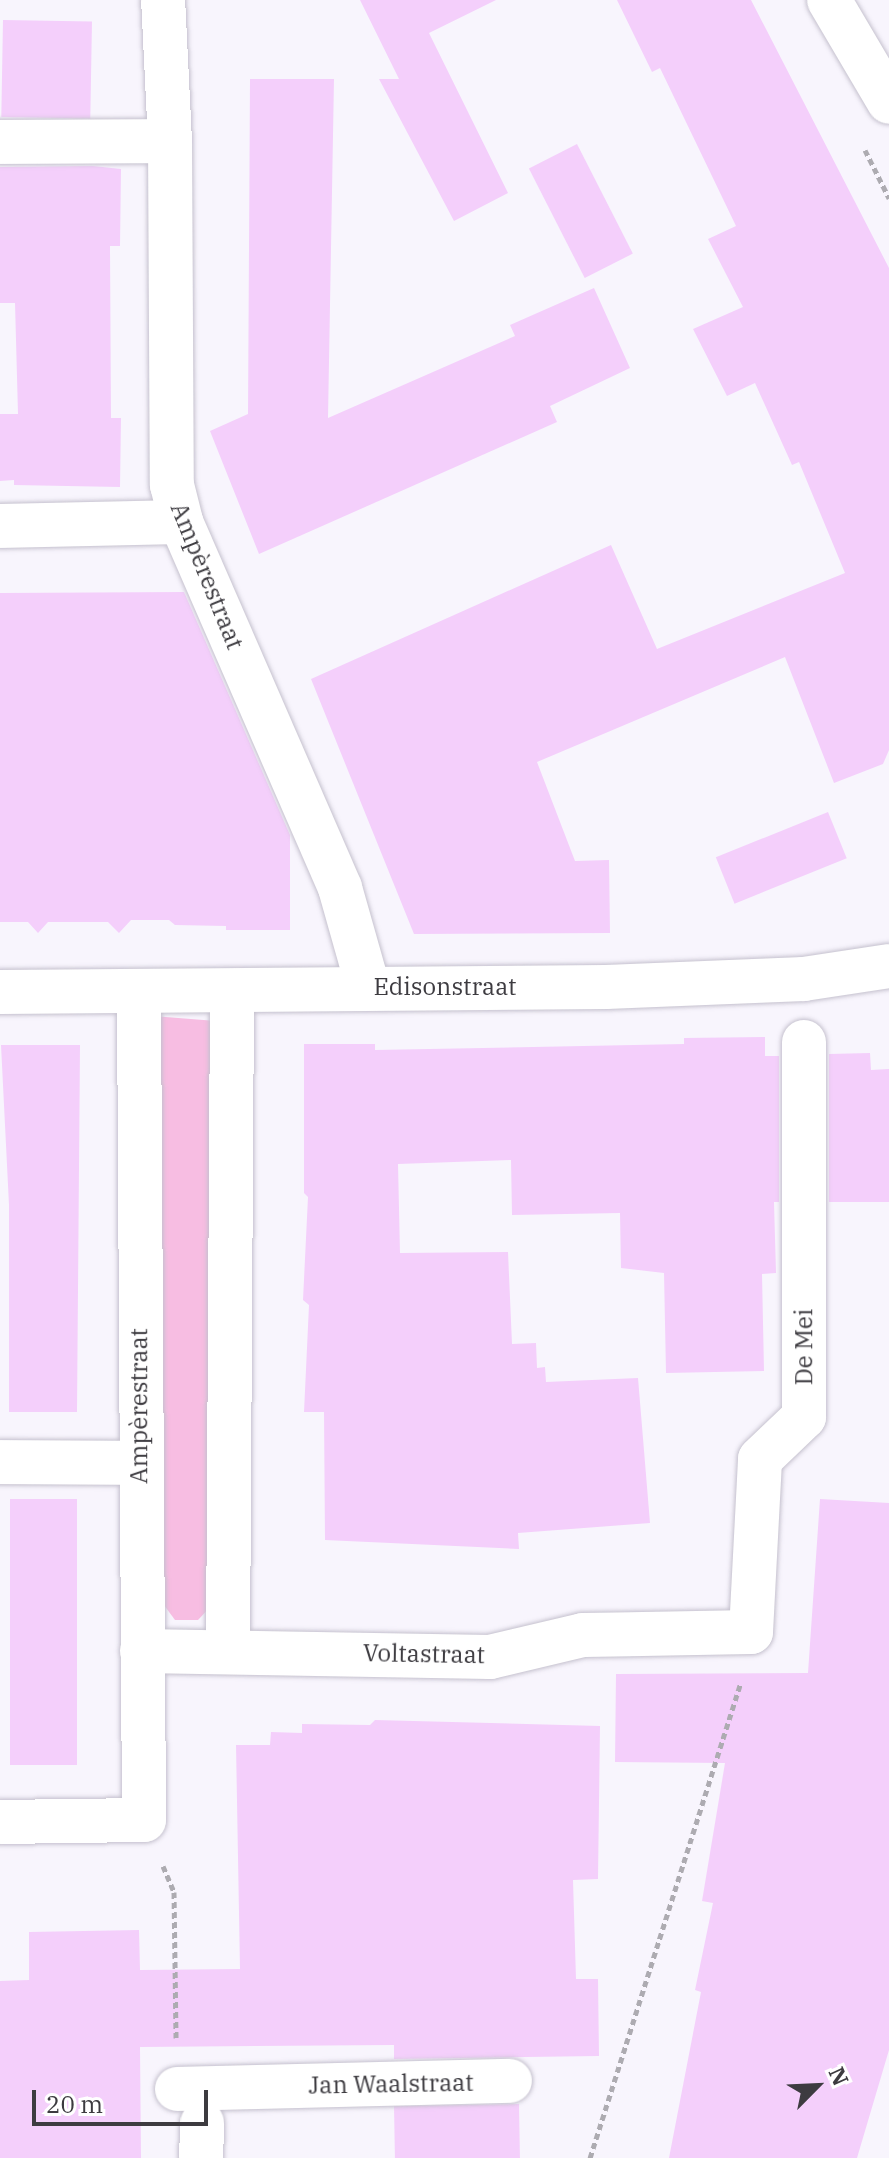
<!DOCTYPE html>
<meta charset="utf-8">
<style>
body{margin:0}
#map{position:relative;width:889px;height:2158px;overflow:hidden;background:#f8f5fd;font-family:"IBM Plex Serif",serif}
div>[style]{position:absolute}
[style*='--x']{left:calc(var(--x)*1px);top:calc(var(--y)*1px);width:calc(var(--w)*1px);rotate:calc(var(--a)*1deg)}
.green>*{inset:0;background:#f7bde2}
.building>*{inset:0;background:#f4cffb;transform-origin:0 0}
.path>*{height:5px;margin-top:-2.5px;transform-origin:0;background:repeating-linear-gradient(90deg,#adabb1 0 6px,transparent 0 10px)}
.roads{filter:drop-shadow(0 0 2px #c5c1ce) drop-shadow(0 0 2px #c5c1ce)}
.street>*{height:44px;margin:-22px;padding:0 22px;transform-origin:22px;border-radius:22px;background:#fff}
.secondary>*{height:44px;margin:-22px;padding:0 22px;transform-origin:22px;border-radius:22px;background:#fff}
span{translate:-50% -50%;white-space:nowrap;text-align:center;line-height:1.15;-webkit-text-stroke:6px #fff;paint-order:stroke}
.street-label{font-size:24px;color:#3d3b40}
.north{position:absolute;left:777px;top:2046px;width:80px;height:80px;-webkit-text-stroke:6px #fff;paint-order:stroke;rotate:66deg;font-size:22px;font-weight:700;line-height:32px;text-align:center;color:#3d3b40}
.north::after{content:'';display:block;margin:auto;width:28px;height:36px;background:#3d3b40;clip-path:polygon(50% 0,100% 100%,50% 72%,0 100%)}
.scale{position:absolute;left:32px;top:2090px;width:176px;height:36px;box-sizing:border-box;border:4px solid #3d3b40;border-top:0;padding-left:10px;font-size:24px;line-height:28px;white-space:nowrap;color:#3d3b40;-webkit-text-stroke:6px #fff;paint-order:stroke}
</style>
<div id="map">
<div class="green">
<div style="clip-path:polygon(153px 1016px,216px 1021px,212px 1605px,198px 1620px,175px 1620px,158px 1597px)"></div>
</div>
<div class="building">
<div style="clip-path:polygon(360px 0,496px 0,429px 33px,508px 193px,454px 221px,379px 79px,399px 79px)"></div>
<div style="clip-path:polygon(617px 0,751px 0,889px 268px,889px 750px,883px 764px,834px 783px,785px 657px,537px 762px,575px 861px,609px 860px,610px 933px,414px 934px,311px 679px,611px 545px,657px 649px,845px 573px,799px 462px,792px 465px,755px 383px,727px 396px,693px 329px,743px 307px,708px 239px,736px 226px,660px 68px,652px 72px)"></div>
<div style="left:3px;top:20px;width:89px;height:97px;rotate:1deg"></div>
<div style="clip-path:polygon(250px 79px,334px 79px,328px 418px,515px 336px,510px 325px,594px 288px,630px 368px,550px 406px,557px 422px,259px 554px,210px 431px,248px 414px)"></div>
<div style="left:577px;top:144px;width:123px;height:54px;rotate:63deg"></div>
<div style="clip-path:polygon(93px 166px,121px 169px,120px 246px,110px 246px,111px 418px,121px 418px,120px 487px,14px 485px,14px 480px,0 481px,0 414px,18px 414px,15px 303px,0 303px,0 167px)"></div>
<div style="clip-path:polygon(184px 592px,290px 835px,290px 930px,226px 930px,226px 926px,175px 925px,169px 920px,131px 920px,119px 933px,108px 922px,48px 922px,38px 933px,28px 922px,0 922px,0 593px)"></div>
<div style="left:828px;top:812px;width:50px;height:121px;rotate:68deg"></div>
<div style="clip-path:polygon(765px 1037px,765px 1056px,779px 1056px,779px 1202px,774px 1202px,776px 1273px,762px 1274px,764px 1371px,666px 1373px,664px 1273px,621px 1268px,620px 1213px,512px 1215px,511px 1160px,398px 1164px,400px 1253px,508px 1252px,512px 1344px,536px 1343px,537px 1368px,545px 1367px,546px 1382px,638px 1378px,650px 1523px,518px 1533px,519px 1549px,325px 1540px,324px 1412px,304px 1412px,309px 1305px,303px 1300px,308px 1197px,304px 1193px,304px 1044px,375px 1044px,375px 1050px,684px 1044px,684px 1038px)"></div>
<div style="clip-path:polygon(1px 1045px,80px 1045px,77px 1412px,9px 1412px,9px 1205px)"></div>
<div style="clip-path:polygon(870px 1053px,871px 1070px,889px 1069px,889px 1202px,829px 1202px,829px 1054px)"></div>
<div style="left:77px;top:1499px;width:266px;height:67px;rotate:90deg"></div>
<div style="clip-path:polygon(820px 1499px,889px 1503px,889px 2050px,857px 2158px,669px 2158px,701px 1992px,695px 1990px,713px 1903px,702px 1901px,725px 1763px,615px 1762px,616px 1674px,808px 1673px)"></div>
<div style="clip-path:polygon(375px 1720px,600px 1726px,598px 1879px,573px 1880px,576px 1979px,598px 1979px,599px 2056px,394px 2059px,394px 2045px,140px 2047px,141px 2158px,0 2158px,0 1981px,29px 1980px,29px 1932px,139px 1930px,140px 1970px,240px 1969px,236px 1745px,270px 1745px,271px 1732px,302px 1733px,302px 1724px,370px 1725px)"></div>
<div style="left:519px;top:2104px;width:54px;height:125px;rotate:89deg"></div>
</div>
<div class="path">
<div style="--x:865;--y:150;--w:54;--a:63.4"></div>
<div style="--x:163;--y:1866;--w:28;--a:67"></div>
<div style="--x:174;--y:1892;--w:146;--a:89.2"></div>
<div style="--x:590;--y:2158;--w:497;--a:-72.4"></div>
</div>
<div class="roads">
<div class="street">
<div style="--x:170;--y:141;--w:344;--a:89.7"></div>
<div style="--x:172;--y:485;--w:38;--a:76"></div>
<div style="--x:181;--y:522;--w:399;--a:66.5"></div>
<div style="--x:340;--y:888;--w:103;--a:74.2"></div>
<div style="--x:0;--y:142;--w:170;--a:-0.3"></div>
<div style="--x:170;--y:141;--w:141;--a:-92.8"></div>
<div style="--x:0;--y:526;--w:181;--a:-1.3"></div>
<div style="--x:0;--y:992;--w:606;--a:-0.47"></div>
<div style="--x:606;--y:987;--w:198;--a:-2.3"></div>
<div style="--x:804;--y:979;--w:86;--a:-8.7"></div>
<div style="--x:0;--y:1462;--w:138;--a:0.4"></div>
<div style="--x:228;--y:1650;--w:658;--a:-89.65"></div>
<div style="--x:142;--y:1651;--w:348;--a:1"></div>
<div style="--x:490;--y:1657;--w:96;--a:-13.3"></div>
<div style="--x:583;--y:1635;--w:168;--a:-1"></div>
<div style="--x:751;--y:1632;--w:173;--a:-87"></div>
<div style="--x:760;--y:1459;--w:61;--a:-43.7"></div>
<div style="--x:804;--y:1417;--w:375;--a:-90"></div>
<div style="--x:0;--y:1822;--w:144;--a:-0.8"></div>
<div style="--x:144;--y:1820;--w:827;--a:-90.35"></div>
<div style="--x:177;--y:2089;--w:333;--a:-1.4"></div>
<div style="--x:201;--y:2158;--w:35;--a:-88"></div>
</div>
<div class="secondary">
<div style="--x:829;--y:0;--w:118;--a:59.5"></div>
</div>
</div>
<div class="street-label">
<span style="left:207px;top:576px;rotate:68deg">Ampèrestraat</span>
<span style="left:445px;top:987px">Edisonstraat</span>
<span style="left:804px;top:1347px;rotate:-90deg">De Mei</span>
<span style="left:139px;top:1406px;rotate:-90deg">Ampèrestraat</span>
<span style="left:424px;top:1654px;rotate:1deg">Voltastraat</span>
<span style="left:391px;top:2084px;rotate:-1deg">Jan Waalstraat</span>
</div>
<div class="north">N</div>
<div class="scale">20 m</div>
</div>
